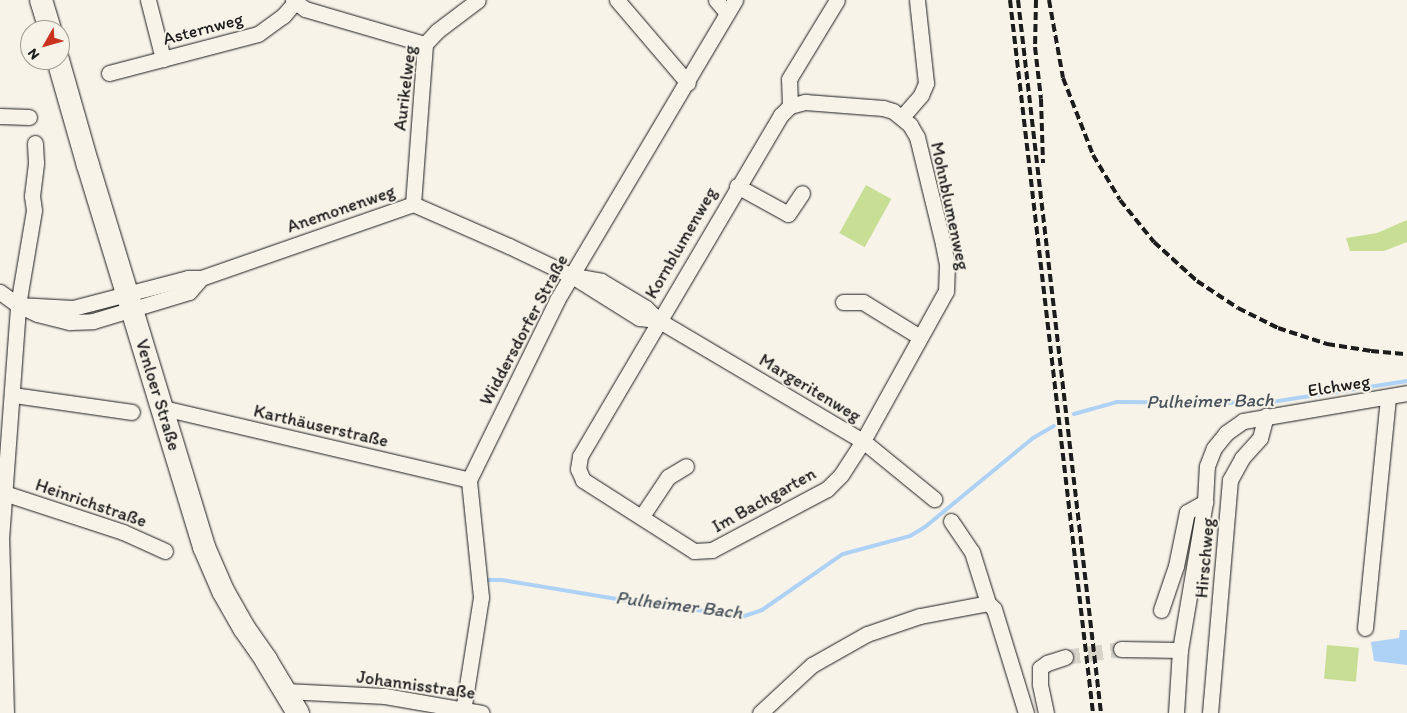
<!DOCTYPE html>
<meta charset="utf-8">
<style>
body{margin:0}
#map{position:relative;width:1407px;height:713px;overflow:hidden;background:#f7f3e8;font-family:Itim,sans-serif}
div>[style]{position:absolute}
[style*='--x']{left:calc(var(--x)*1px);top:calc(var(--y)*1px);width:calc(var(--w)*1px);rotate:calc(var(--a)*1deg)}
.green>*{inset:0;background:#c8de94;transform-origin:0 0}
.water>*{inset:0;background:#aed1f6}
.stream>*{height:4px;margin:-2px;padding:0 2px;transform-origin:2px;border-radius:2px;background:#aed1f6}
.street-tunnel>*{height:15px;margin-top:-7.5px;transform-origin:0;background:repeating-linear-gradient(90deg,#d6d3c9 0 15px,transparent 0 23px)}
.roads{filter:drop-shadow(0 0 1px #1c1c1c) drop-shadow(0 0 1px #1c1c1c)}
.street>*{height:15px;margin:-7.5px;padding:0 7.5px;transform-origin:7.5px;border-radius:7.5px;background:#f7f3e8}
.secondary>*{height:22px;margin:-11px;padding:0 11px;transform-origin:11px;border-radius:11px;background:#f7f3e8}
.rail>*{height:4px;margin-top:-2px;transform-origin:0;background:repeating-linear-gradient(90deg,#1c1c1c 0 8px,transparent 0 12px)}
span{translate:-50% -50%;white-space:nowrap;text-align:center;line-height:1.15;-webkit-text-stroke:4px #f7f3e8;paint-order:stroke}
.street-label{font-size:18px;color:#1c1c1c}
.water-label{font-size:19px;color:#48525d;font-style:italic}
.north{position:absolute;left:20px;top:20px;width:50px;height:50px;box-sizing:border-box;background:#f7f3e8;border:1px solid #9f9d96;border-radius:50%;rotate:232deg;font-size:14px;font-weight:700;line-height:20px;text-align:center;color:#1c1c1c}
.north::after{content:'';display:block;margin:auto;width:18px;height:22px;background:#c8321e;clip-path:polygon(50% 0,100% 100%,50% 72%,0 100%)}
</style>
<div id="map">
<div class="green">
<div style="left:866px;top:185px;width:29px;height:55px;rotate:29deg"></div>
<div style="clip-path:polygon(1407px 220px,1407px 242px,1384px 251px,1350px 251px,1346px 238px,1377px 233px)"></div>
<div style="left:1327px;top:645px;width:32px;height:34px;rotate:5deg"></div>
</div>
<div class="water">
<div style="clip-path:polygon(1400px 630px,1407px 630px,1407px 665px,1374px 661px,1371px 642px,1399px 638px)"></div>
</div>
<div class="stream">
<div style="--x:1074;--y:414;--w:45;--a:-15.6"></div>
<div style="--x:1117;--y:402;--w:148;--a:0.4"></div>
<div style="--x:1265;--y:403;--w:144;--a:-8.8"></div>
<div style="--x:488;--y:580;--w:14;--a:0"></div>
<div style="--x:502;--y:580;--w:141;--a:9.4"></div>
<div style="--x:641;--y:603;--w:104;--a:7.2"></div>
<div style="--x:744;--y:616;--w:19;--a:-18"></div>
<div style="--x:762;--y:610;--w:98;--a:-34.7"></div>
<div style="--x:843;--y:554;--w:69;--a:-15"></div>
<div style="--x:910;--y:536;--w:17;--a:-31"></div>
<div style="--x:925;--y:527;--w:140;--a:-39.5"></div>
<div style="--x:1033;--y:438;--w:24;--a:-30"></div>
</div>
<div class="street-tunnel">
<div style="--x:1065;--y:657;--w:57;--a:-8.1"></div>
</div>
<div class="roads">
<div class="street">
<div style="--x:148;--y:0;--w:61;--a:75.7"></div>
<div style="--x:293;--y:0;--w:15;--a:37"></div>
<div style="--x:305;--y:9;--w:125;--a:16.3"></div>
<div style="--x:617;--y:0;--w:109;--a:49.5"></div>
<div style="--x:716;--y:0;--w:17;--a:50"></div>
<div style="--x:109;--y:73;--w:154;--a:-14.7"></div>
<div style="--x:258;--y:34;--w:31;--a:-36"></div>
<div style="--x:283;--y:16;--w:18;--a:-49"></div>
<div style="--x:805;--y:102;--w:78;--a:4.4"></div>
<div style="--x:883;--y:108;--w:10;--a:17"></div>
<div style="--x:893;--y:111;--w:22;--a:39"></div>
<div style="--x:910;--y:125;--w:14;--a:60"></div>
<div style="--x:917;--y:137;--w:110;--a:76.3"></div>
<div style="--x:943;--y:244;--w:20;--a:79"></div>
<div style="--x:947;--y:264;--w:27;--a:92"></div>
<div style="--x:946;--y:291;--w:171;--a:119"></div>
<div style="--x:863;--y:441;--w:40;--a:122.9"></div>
<div style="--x:841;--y:475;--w:20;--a:135"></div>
<div style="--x:827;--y:489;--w:130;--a:152.1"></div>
<div style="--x:712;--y:550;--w:18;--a:177"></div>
<div style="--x:694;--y:551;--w:132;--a:-147.4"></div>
<div style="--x:583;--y:480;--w:12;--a:-114"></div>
<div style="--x:578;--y:469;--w:13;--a:-81"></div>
<div style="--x:580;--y:456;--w:396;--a:-59.5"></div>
<div style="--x:781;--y:115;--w:13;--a:-45"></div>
<div style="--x:790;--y:106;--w:16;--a:-15"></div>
<div style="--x:790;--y:106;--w:27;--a:-92"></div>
<div style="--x:789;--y:79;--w:92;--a:-58.7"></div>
<div style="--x:0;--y:116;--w:29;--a:2"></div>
<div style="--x:902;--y:117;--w:29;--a:-49"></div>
<div style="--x:921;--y:95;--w:13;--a:-67"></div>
<div style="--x:926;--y:83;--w:83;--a:-96.2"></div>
<div style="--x:737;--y:186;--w:58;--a:28.8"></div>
<div style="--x:788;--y:214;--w:25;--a:-56"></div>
<div style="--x:413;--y:204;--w:160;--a:-85.7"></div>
<div style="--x:425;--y:44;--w:18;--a:-47"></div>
<div style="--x:437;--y:31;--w:51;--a:-37.1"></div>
<div style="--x:574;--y:276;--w:27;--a:10"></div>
<div style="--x:601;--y:281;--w:52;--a:31"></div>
<div style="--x:646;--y:308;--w:17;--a:45"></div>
<div style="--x:658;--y:320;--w:238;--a:30.6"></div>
<div style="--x:863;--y:441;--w:92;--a:39.2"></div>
<div style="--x:0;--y:292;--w:22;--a:36"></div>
<div style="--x:18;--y:305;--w:21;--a:25"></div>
<div style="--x:37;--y:314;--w:34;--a:14"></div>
<div style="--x:70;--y:322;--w:23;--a:-2"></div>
<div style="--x:93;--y:321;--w:100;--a:-16.8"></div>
<div style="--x:189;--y:292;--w:18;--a:-49"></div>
<div style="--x:843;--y:302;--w:20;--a:0"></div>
<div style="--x:863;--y:302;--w:67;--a:31.6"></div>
<div style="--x:18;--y:305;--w:55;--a:3.1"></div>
<div style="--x:73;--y:308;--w:119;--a:-14.6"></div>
<div style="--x:188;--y:278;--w:13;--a:0"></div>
<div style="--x:201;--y:278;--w:225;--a:-19.2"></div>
<div style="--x:413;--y:204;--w:105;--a:23.6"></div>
<div style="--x:509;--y:246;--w:70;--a:25.5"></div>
<div style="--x:572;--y:276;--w:79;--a:32.1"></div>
<div style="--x:639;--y:318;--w:19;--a:6"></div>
<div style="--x:13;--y:395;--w:120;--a:8.1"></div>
<div style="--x:163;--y:408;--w:314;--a:13.2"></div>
<div style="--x:4;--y:493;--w:125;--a:18.1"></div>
<div style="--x:123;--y:532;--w:46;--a:24.3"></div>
<div style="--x:642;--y:516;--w:47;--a:-56.3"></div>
<div style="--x:668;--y:477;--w:21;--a:-31"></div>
<div style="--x:951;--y:521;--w:37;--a:56"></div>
<div style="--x:972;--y:552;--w:53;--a:72.6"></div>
<div style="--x:988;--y:603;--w:8;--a:45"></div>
<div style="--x:994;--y:609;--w:109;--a:72.9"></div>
<div style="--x:1161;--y:610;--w:46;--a:-71.2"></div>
<div style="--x:1176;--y:566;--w:55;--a:-78.5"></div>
<div style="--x:1187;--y:512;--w:21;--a:-29"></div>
<div style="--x:1365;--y:628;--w:232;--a:-84.3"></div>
<div style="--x:1121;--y:649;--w:59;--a:1"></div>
<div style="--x:285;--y:691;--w:100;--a:2.9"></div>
<div style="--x:385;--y:696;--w:98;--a:9.9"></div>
<div style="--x:463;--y:711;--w:115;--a:-81"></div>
<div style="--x:481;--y:597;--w:118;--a:-95.9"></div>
<div style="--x:469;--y:480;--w:200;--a:-63.9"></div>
<div style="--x:557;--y:300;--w:349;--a:-59.3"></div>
<div style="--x:6;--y:713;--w:174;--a:-91.6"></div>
<div style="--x:1;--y:539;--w:235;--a:-85.8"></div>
<div style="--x:18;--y:305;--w:96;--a:-80.4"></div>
<div style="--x:34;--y:210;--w:14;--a:-98"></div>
<div style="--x:32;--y:196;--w:33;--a:-83"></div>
<div style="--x:36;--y:163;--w:20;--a:-93"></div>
<div style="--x:760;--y:713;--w:71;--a:-42.7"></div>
<div style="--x:812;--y:665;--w:63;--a:-29.4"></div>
<div style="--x:867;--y:634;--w:56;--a:-18.8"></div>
<div style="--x:920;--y:616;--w:69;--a:-10.8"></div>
<div style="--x:1046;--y:713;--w:30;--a:-102"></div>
<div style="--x:1040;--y:684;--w:16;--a:-90"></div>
<div style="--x:1040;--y:668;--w:9;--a:-36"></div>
<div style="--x:1047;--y:663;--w:19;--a:-18"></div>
<div style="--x:1176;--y:713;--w:63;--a:-86.4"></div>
<div style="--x:1180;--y:650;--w:150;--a:-80.4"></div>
<div style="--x:1205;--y:502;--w:36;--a:-87"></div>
<div style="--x:1207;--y:466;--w:19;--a:-69"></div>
<div style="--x:1214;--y:448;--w:19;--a:-51"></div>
<div style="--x:1226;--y:433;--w:21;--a:-35"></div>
<div style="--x:1243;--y:421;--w:166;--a:-9.7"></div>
<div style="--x:1210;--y:713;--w:234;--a:-85.1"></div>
<div style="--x:1230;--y:480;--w:25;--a:-61"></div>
<div style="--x:1242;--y:458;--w:27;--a:-48"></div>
<div style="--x:1260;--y:438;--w:23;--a:-75"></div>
</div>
<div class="secondary">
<div style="--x:41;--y:0;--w:31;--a:73"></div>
<div style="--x:58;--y:60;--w:109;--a:74.1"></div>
<div style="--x:88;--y:165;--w:399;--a:73.1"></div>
<div style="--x:204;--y:547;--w:48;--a:66.6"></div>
<div style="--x:223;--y:591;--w:43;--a:60.4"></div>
<div style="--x:244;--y:628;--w:39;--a:55"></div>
<div style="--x:266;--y:660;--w:62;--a:58.9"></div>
</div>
</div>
<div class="rail">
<div style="--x:1010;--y:0;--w:718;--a:83.36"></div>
<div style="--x:1018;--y:0;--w:718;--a:83.36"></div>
<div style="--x:1036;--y:0;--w:47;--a:91.2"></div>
<div style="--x:1035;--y:47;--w:52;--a:83.4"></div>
<div style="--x:1041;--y:99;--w:64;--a:88.2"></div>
<div style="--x:1049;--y:0;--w:79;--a:79.8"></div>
<div style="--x:1063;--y:78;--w:83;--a:68.7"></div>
<div style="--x:1093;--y:155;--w:52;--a:59"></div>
<div style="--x:1120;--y:200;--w:54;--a:51"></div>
<div style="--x:1154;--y:242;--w:58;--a:42.2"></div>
<div style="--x:1197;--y:281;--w:49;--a:33.4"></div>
<div style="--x:1238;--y:308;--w:45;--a:26.6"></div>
<div style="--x:1278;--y:328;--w:52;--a:18.1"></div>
<div style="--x:1327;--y:344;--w:45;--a:9"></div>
<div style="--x:1371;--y:351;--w:36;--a:5"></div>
</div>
<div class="street-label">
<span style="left:203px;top:29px;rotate:-15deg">Asternweg</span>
<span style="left:405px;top:88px;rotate:-83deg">Aurikelweg</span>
<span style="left:950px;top:206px;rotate:78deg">Mohnblumenweg</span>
<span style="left:341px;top:209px;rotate:-19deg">Anemonenweg</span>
<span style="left:681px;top:243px;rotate:-60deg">Kornblumenweg</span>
<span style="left:524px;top:330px;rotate:-62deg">Widdersdorfer Straße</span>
<span style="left:1339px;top:386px;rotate:-9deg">Elchweg</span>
<span style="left:810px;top:388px;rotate:31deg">Margeritenweg</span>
<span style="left:158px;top:395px;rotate:73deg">Venloer Straße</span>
<span style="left:321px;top:426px;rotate:13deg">Karthäuserstraße</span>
<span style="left:764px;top:500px;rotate:-29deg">Im Bachgarten</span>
<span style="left:91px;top:503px;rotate:19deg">Heinrichstraße</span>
<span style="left:1205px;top:558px;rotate:-85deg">Hirschweg</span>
<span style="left:416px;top:685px;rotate:8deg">Johannisstraße</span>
</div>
<div class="water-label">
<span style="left:1210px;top:401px;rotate:-1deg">Pulheimer Bach</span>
<span style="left:679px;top:605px;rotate:7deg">Pulheimer Bach</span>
</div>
<div class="north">N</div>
</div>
